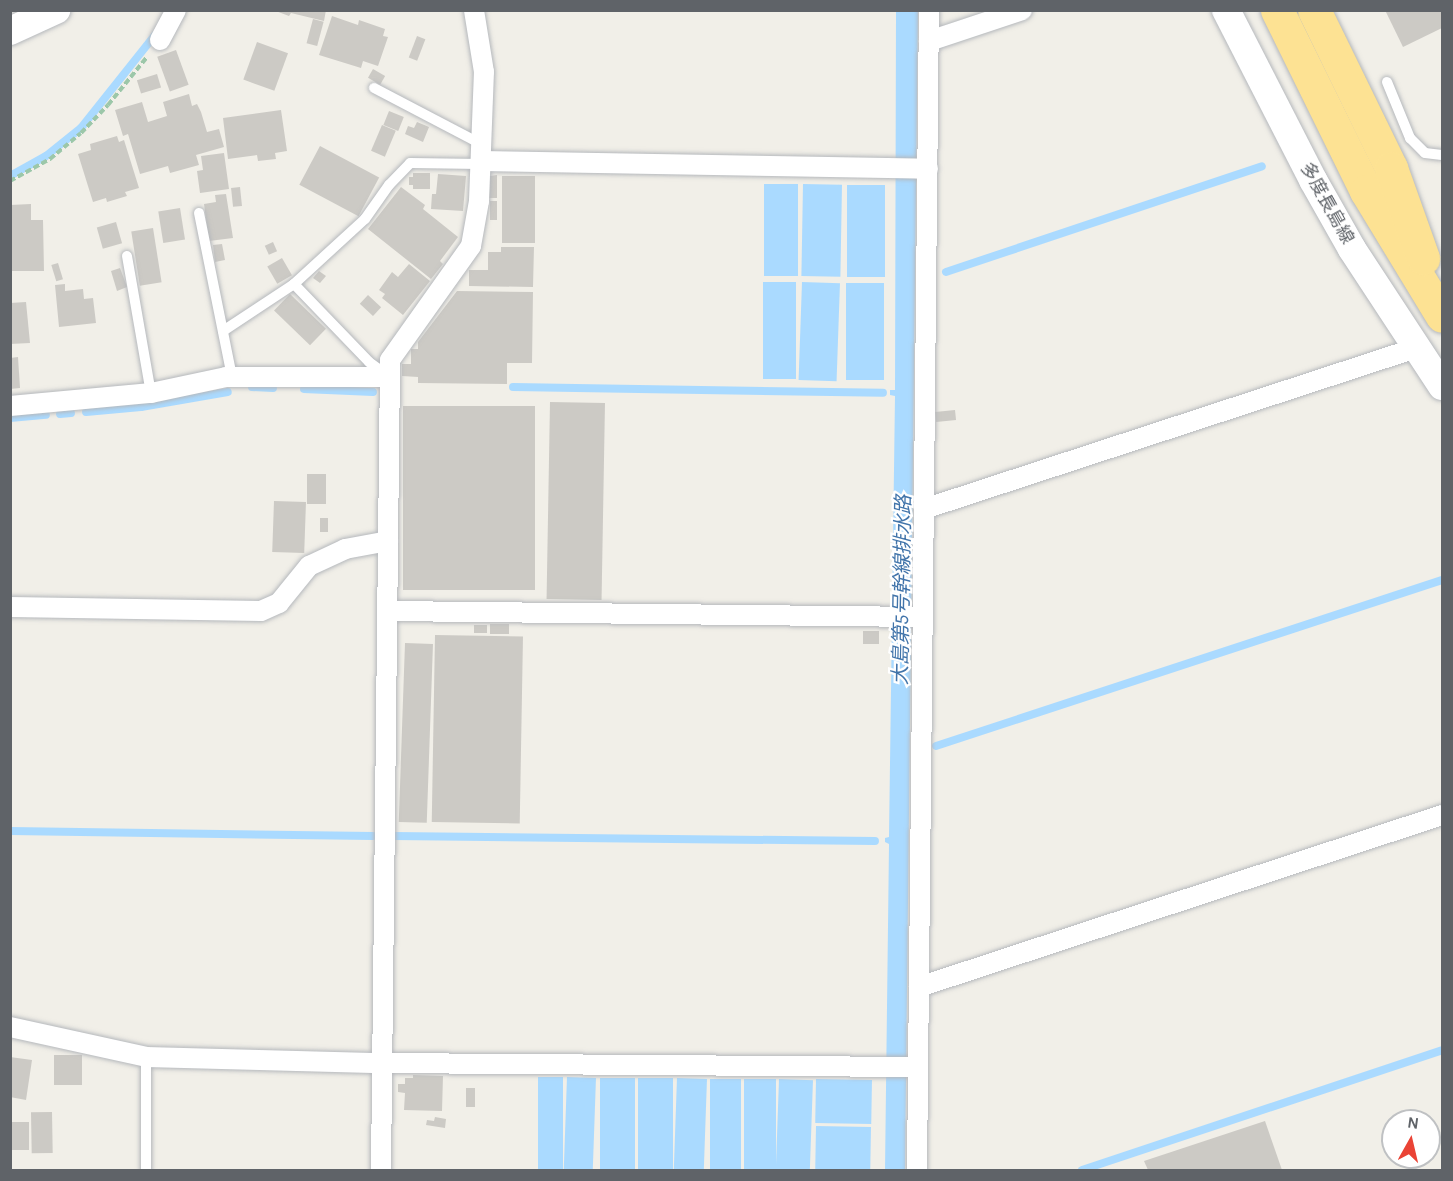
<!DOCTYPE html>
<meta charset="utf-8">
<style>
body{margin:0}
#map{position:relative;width:1453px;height:1181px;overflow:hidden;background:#f1efe8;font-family:Karla,"Noto Sans JP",sans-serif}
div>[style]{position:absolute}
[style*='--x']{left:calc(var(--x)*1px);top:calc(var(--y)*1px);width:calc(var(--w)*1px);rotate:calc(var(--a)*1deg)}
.water>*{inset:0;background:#aadaff;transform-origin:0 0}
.stream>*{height:8px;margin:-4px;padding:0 4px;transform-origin:4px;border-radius:4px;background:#aadaff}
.building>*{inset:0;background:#cccac5;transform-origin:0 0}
.path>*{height:4px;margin-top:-2px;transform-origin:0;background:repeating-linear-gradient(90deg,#9cc7a9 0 6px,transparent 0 9px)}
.roads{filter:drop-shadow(0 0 2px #b5b8bc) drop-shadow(0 0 2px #b5b8bc)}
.service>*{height:10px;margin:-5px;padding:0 5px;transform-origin:5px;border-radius:5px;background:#fff}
.minor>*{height:20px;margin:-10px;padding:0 10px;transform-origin:10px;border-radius:10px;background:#fff}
.secondary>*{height:28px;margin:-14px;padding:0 14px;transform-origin:14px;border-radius:14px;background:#fff}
.motorway>*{height:33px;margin:-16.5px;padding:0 16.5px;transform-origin:16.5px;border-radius:16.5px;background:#fde293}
span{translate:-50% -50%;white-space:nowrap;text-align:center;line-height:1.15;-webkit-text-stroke:4.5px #fff;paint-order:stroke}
.street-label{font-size:18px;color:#5f6368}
.water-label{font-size:20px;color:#4174aa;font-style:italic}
.frame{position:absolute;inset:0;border:12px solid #5f6368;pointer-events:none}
.north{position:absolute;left:1381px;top:1109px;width:60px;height:60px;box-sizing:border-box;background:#fff;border:2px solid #bfc1c3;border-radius:50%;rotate:8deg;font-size:16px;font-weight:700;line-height:24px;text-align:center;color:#5f6368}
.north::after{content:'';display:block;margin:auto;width:21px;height:27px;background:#ea4335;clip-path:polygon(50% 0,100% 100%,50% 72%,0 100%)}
</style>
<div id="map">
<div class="water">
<div style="clip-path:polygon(918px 10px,905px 1170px,885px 1170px,889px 844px,885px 842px,885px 838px,889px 837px,895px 396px,890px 395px,890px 390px,895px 390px,896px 11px)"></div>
<div style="left:764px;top:184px;width:34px;height:92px"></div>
<div style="left:803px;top:184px;width:39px;height:92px;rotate:1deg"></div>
<div style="left:847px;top:185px;width:38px;height:92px"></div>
<div style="left:763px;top:282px;width:33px;height:97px"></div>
<div style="left:802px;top:282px;width:38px;height:98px;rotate:2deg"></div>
<div style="left:846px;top:283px;width:38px;height:97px"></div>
<div style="left:538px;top:1077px;width:25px;height:93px"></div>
<div style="left:567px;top:1077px;width:29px;height:93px;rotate:2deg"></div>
<div style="left:600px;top:1078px;width:35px;height:92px"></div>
<div style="left:638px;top:1078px;width:35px;height:92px"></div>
<div style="left:677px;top:1078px;width:30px;height:92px;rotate:2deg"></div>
<div style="left:710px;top:1079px;width:31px;height:91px"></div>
<div style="left:744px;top:1079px;width:32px;height:91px"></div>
<div style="left:779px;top:1079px;width:34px;height:91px;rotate:2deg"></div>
<div style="left:816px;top:1079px;width:56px;height:44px;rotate:1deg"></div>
<div style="left:816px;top:1126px;width:55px;height:44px;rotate:1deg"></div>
</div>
<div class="stream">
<div style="--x:10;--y:176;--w:41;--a:-29.1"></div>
<div style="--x:46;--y:156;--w:45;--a:-38.7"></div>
<div style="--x:81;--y:128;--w:119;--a:-51.5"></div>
<div style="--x:946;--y:272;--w:333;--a:-18.5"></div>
<div style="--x:252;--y:387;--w:21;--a:3"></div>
<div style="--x:513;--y:387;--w:370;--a:0.9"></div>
<div style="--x:304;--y:389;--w:69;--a:2.5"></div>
<div style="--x:86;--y:412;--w:55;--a:-5.2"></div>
<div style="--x:141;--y:407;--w:88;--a:-9.8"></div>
<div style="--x:60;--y:414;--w:11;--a:-5"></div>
<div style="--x:10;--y:418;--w:36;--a:-5"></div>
<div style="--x:936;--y:746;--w:533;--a:-18.16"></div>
<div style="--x:10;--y:831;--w:363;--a:0.8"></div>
<div style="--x:393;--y:836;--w:482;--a:0.6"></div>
<div style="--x:1082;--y:1170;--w:379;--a:-18.4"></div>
</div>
<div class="building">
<div style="clip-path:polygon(273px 10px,326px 10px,324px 21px,291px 13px,289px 16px)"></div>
<div style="clip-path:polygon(1385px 10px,1442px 10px,1442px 28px,1403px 47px)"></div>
<div style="clip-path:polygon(332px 16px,358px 25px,359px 20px,385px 29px,383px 36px,388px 37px,378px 66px,363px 61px,361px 68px,319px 55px)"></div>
<div style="left:313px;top:19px;width:11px;height:25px;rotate:15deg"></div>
<div style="left:417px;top:36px;width:9px;height:23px;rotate:21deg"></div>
<div style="left:257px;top:42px;width:33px;height:40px;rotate:20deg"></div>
<div style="left:176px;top:50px;width:37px;height:20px;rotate:70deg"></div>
<div style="left:373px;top:69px;width:14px;height:10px;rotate:30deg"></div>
<div style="left:157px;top:74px;width:14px;height:21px;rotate:73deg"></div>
<div style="clip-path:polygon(189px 94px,192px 106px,197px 104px,201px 112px,207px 132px,219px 129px,224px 147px,196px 155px,199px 165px,170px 173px,168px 166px,140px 174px,128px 134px,123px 136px,115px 110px,142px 102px,148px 122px,167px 116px,163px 102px)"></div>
<div style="clip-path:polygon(281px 110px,287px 151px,275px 153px,276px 159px,258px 161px,257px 155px,228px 159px,223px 118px)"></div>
<div style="left:389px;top:111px;width:16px;height:15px;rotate:22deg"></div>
<div style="clip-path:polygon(417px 122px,429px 127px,423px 142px,405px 134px,408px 126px,414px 128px)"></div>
<div style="left:382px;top:125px;width:15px;height:28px;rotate:23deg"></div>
<div style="clip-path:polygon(117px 136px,119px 142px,124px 140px,139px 188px,125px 192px,127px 196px,107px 202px,106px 198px,93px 202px,78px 154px,91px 150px,90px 144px)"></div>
<div style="left:320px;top:146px;width:67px;height:44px;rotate:28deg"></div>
<div style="clip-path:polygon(224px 153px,229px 189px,200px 193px,197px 171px,203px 170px,201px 156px)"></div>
<div style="clip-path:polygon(413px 173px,430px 173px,430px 189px,413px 189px,413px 185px,409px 185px,409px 177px,413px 177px)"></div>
<div style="clip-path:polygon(438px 174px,466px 176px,463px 211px,431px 209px,432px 194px,436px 194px)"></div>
<div style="clip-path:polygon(497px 175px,497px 198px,489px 198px,490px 176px)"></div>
<div style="left:502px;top:176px;width:33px;height:67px"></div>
<div style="left:240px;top:187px;width:19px;height:9px;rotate:84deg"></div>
<div style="clip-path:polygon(401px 187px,425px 205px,423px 209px,458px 237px,440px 261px,443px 264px,431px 279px,368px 229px)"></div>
<div style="clip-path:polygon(226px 194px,233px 238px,209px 241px,204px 204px,216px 202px,215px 195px)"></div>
<div style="left:490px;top:201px;width:7px;height:19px"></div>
<div style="clip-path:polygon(31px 204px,31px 220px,43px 220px,44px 271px,10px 271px,10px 205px)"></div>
<div style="left:180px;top:208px;width:32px;height:22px;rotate:81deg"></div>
<div style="left:116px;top:222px;width:22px;height:20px;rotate:74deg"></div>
<div style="left:153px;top:228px;width:55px;height:22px;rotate:81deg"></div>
<div style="left:273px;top:242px;width:10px;height:9px;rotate:66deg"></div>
<div style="clip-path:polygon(222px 244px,225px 260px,215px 262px,213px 245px)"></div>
<div style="clip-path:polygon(501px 247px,534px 247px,533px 287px,469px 286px,469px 270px,488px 270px,488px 252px,501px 252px)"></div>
<div style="left:282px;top:258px;width:20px;height:17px;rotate:60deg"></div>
<div style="left:58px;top:263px;width:17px;height:7px;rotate:73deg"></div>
<div style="clip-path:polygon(409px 264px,430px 281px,403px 315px,382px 298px,385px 294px,379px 290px,392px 272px,398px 277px)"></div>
<div style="clip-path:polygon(120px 268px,127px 287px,117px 291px,111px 271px)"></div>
<div style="clip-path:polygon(319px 271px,326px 276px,320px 283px,313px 278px)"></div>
<div style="clip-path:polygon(65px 284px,65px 291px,83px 289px,84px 299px,93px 298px,96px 323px,59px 327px,55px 285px)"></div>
<div style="clip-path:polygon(457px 291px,533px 292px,532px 363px,507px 363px,507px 384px,418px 383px,418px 377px,402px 376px,402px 364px,411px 364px,411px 349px,418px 349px,418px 342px)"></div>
<div style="left:290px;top:294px;width:50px;height:23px;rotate:44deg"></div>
<div style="left:368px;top:295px;width:18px;height:12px;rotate:43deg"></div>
<div style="clip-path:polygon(26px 302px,30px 343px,10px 344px,10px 303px)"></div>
<div style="clip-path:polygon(18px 357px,20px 388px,10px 389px,10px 358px)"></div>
<div style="left:550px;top:402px;width:55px;height:197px;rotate:1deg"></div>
<div style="left:403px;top:406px;width:132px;height:184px"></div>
<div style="left:955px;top:410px;width:10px;height:20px;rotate:84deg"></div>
<div style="left:307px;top:474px;width:19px;height:30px"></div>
<div style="left:274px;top:501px;width:32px;height:51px;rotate:2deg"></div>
<div style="left:320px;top:518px;width:8px;height:14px"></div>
<div style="left:490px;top:624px;width:19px;height:10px"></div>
<div style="left:474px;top:625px;width:13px;height:8px"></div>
<div style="left:863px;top:631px;width:16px;height:13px"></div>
<div style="left:435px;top:635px;width:88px;height:187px;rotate:1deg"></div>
<div style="left:405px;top:643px;width:28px;height:179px;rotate:2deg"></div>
<div style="left:54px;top:1055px;width:28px;height:30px"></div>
<div style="clip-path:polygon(10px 1057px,32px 1060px,26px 1100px,10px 1097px)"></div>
<div style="clip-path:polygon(413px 1075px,443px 1076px,442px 1111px,404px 1110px,405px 1093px,398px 1092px,398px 1084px,405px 1084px,405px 1078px,413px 1078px)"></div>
<div style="left:466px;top:1088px;width:9px;height:19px"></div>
<div style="left:52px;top:1112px;width:41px;height:21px;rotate:89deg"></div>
<div style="clip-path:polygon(435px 1117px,446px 1119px,445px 1128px,426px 1125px,427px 1120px,434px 1121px)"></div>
<div style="clip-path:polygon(1265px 1121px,1282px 1170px,1148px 1170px,1144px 1161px)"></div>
<div style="left:10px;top:1122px;width:19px;height:28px"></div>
</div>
<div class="path">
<div style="--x:10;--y:181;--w:46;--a:-28.8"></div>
<div style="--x:50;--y:159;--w:40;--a:-40"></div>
<div style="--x:81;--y:133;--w:39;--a:-46"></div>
<div style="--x:108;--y:105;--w:62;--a:-50.9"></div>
</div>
<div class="roads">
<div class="service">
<div style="--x:1387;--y:82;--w:61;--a:67.7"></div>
<div style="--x:1410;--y:138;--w:21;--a:45"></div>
<div style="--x:1425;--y:153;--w:17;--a:7"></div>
<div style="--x:374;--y:88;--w:121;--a:27.6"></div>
<div style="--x:199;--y:213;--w:167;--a:78.6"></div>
<div style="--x:127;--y:256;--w:139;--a:80.1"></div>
<div style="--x:294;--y:284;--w:108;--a:46.1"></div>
<div style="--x:369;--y:362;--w:24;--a:36"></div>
<div style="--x:223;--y:331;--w:85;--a:-33.5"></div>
<div style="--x:294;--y:284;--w:96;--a:-42.5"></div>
<div style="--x:365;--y:219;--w:42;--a:-54.8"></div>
<div style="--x:389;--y:185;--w:30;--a:-46"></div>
<div style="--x:410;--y:163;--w:71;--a:0.8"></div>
<div style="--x:146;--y:1057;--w:113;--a:90"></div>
</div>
<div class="minor">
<div style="--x:160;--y:40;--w:34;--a:-62"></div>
<div style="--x:929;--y:41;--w:98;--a:-18.4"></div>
<div style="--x:481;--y:161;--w:447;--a:1"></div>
<div style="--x:10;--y:406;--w:142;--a:-5.3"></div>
<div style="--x:151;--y:393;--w:77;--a:-12"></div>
<div style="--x:226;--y:377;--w:164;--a:0"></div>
<div style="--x:924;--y:509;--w:521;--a:-18.12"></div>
<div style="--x:10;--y:607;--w:251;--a:0.9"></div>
<div style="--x:261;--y:611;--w:20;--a:-24"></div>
<div style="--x:279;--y:603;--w:48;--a:-51"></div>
<div style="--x:309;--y:566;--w:40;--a:-25"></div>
<div style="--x:345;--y:549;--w:44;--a:-10.5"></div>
<div style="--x:387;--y:611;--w:536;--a:0.64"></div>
<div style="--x:919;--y:987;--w:551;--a:-18.2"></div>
<div style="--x:10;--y:1027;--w:139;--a:12.4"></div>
<div style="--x:146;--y:1057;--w:236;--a:1.5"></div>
<div style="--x:382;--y:1063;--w:536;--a:0.43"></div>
<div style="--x:381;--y:1170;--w:810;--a:-89.36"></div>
<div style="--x:390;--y:360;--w:140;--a:-54.6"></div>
<div style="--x:471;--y:246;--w:46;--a:-79.9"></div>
<div style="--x:479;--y:201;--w:129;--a:-87.8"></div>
<div style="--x:484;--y:72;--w:63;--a:-99.2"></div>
<div style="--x:917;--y:1170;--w:1160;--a:-89.41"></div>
</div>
<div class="secondary">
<div style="--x:1226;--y:10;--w:191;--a:62.9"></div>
<div style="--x:1313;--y:180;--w:79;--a:60.5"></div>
<div style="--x:1352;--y:249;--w:164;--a:56.7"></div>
<div style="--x:10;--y:31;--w:51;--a:-24.5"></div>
</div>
<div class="motorway">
<div style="--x:1277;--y:10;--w:202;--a:63.8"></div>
<div style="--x:1366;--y:191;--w:146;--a:58.7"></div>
<div style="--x:1314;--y:10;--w:176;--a:64"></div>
<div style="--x:1391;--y:168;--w:96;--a:70.4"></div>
</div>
</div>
<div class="street-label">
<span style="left:1327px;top:203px;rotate:61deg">多度長島線</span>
</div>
<div class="water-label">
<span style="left:902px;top:590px;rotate:-89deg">大島第5号幹線排水路</span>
</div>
<div class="frame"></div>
<div class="north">N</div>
</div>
